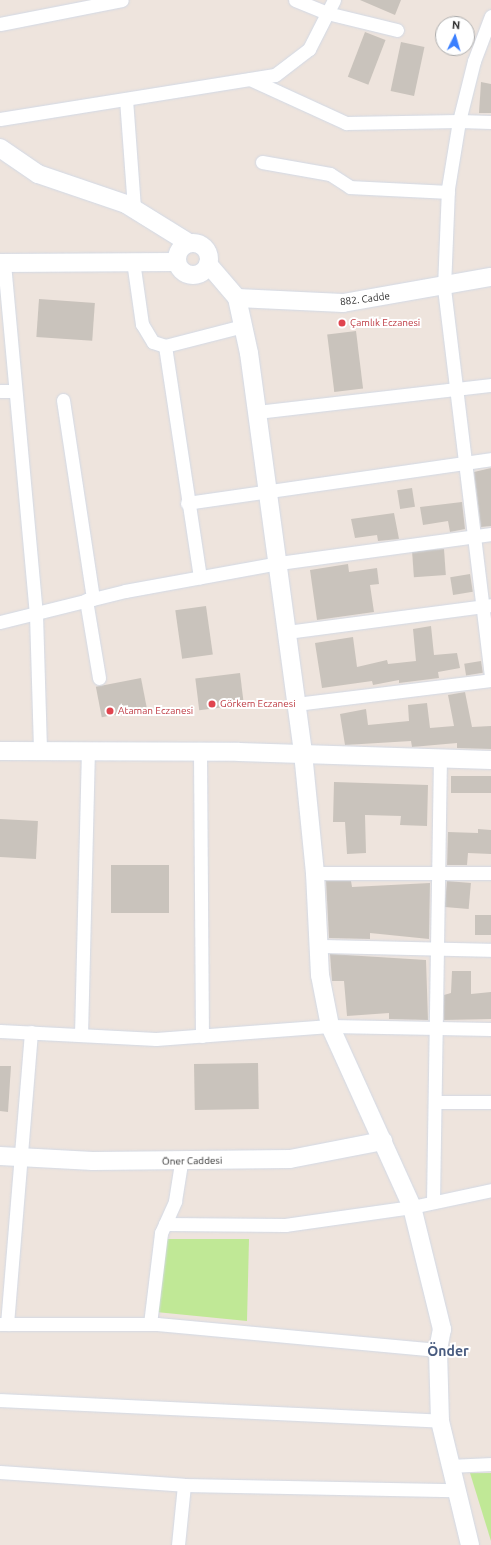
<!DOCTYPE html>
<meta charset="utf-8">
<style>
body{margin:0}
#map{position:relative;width:491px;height:1545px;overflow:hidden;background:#eee4dd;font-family:Ubuntu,sans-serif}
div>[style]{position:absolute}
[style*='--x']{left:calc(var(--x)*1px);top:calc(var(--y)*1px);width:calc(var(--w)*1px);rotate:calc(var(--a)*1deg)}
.green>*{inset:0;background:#c0e896}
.building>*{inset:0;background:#c9c3bc;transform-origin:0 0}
.roads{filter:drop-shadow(0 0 1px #d2d9e5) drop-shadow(0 0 1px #d2d9e5)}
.street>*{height:13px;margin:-6.5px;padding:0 6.5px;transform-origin:6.5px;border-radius:6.5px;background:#fff}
.secondary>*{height:18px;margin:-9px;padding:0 9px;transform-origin:9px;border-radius:9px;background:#fff}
.secondary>.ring{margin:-9px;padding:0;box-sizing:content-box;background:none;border:18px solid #fff;border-radius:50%}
.dots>*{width:11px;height:11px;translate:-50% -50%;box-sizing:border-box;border:2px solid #fff;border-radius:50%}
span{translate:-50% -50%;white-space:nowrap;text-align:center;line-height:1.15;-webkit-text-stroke:4px #fff;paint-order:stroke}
.street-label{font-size:10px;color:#2c2c2c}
.health-label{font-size:10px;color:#be3a42}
.left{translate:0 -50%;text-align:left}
.district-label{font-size:14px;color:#495c80;font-weight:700}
.north{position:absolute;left:435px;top:16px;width:40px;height:40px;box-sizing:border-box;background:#fff;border:1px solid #ababab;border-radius:50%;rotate:5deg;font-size:11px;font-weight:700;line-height:16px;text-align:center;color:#2c2c2c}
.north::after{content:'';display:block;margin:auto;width:14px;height:18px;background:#3a7fff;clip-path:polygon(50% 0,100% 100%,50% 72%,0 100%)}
</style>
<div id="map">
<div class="green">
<div style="clip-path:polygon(163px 1239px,249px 1239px,247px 1321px,156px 1312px)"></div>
<div style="clip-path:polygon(470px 1473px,491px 1473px,491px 1541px)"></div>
</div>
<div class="building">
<div style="clip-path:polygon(360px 0,401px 0,395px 15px)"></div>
<div style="left:365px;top:32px;width:22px;height:48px;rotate:21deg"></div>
<div style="left:401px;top:42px;width:24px;height:50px;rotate:12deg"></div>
<div style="clip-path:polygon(481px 82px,491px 84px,491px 113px,479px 113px)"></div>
<div style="left:39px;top:299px;width:56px;height:38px;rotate:4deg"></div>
<div style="left:356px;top:331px;width:58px;height:29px;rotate:83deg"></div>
<div style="clip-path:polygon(491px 468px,491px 526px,481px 527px,474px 472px)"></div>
<div style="left:412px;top:488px;width:19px;height:15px;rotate:81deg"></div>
<div style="clip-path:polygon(462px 502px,465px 529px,450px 532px,448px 521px,423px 525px,420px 507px)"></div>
<div style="clip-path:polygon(394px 513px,399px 539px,378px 541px,377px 535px,355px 538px,351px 519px)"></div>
<div style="left:444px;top:549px;width:26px;height:32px;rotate:86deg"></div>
<div style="clip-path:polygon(348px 564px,349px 572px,377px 568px,379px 584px,370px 585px,374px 612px,317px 620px,310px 570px)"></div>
<div style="left:470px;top:574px;width:18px;height:20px;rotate:81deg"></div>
<div style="left:206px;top:606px;width:49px;height:31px;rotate:82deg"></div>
<div style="clip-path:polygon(431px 626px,434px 655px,457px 653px,460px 668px,438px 672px,439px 678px,399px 683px,399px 680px,373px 685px,372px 681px,322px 688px,315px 643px,353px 637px,357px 667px,387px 660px,388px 664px,416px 661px,413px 629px)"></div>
<div style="left:481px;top:661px;width:12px;height:17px;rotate:81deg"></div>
<div style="left:240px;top:673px;width:32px;height:45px;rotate:83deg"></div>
<div style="left:141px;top:678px;width:31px;height:46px;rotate:79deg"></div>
<div style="clip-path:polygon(465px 692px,472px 727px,491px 726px,491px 749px,457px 748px,457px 743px,412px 747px,411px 741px,345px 745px,340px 714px,366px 709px,368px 725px,409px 721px,408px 705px,427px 703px,430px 728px,454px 726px,448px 695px)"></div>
<div style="left:491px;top:776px;width:17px;height:40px;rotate:90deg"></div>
<div style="clip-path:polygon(334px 782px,428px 785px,427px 826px,400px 825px,401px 816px,365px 815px,366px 853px,347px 854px,345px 822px,333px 822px)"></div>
<div style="left:0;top:819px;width:38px;height:38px;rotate:3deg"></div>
<div style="clip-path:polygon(478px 829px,491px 830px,491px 854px,468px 853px,467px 865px,447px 865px,448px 832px,478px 833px)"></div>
<div style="left:169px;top:865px;width:48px;height:58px;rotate:90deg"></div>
<div style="clip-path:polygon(326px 881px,351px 881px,352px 887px,430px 883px,429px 939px,370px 933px,370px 939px,329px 938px)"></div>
<div style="left:447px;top:881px;width:24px;height:26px;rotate:5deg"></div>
<div style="left:475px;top:915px;width:16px;height:20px"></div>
<div style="clip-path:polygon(330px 954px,426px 960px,428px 1020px,389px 1019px,389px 1013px,347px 1016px,344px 981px,332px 981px)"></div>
<div style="clip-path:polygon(452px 971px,471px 971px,471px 994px,491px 992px,491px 1019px,444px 1020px,444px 995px,451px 993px)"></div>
<div style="left:258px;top:1063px;width:46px;height:64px;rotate:89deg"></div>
<div style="clip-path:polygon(0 1066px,11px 1066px,8px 1112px,0 1111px)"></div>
</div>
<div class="roads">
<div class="street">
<div style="--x:295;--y:0;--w:35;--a:22"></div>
<div style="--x:327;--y:13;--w:72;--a:13.7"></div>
<div style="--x:0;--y:24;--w:124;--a:-11.1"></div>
<div style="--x:250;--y:79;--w:106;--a:24.6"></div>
<div style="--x:346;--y:123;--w:113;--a:-1"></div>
<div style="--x:459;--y:121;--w:62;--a:-76"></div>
<div style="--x:474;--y:61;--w:48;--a:-69.3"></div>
<div style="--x:126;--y:99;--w:109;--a:85.8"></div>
<div style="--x:0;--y:119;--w:278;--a:-9.1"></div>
<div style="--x:275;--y:75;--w:43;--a:-37.4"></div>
<div style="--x:309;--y:49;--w:55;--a:-63"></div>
<div style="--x:491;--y:122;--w:32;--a:-178"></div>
<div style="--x:459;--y:121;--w:68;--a:99.3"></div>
<div style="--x:448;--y:188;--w:100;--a:92.3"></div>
<div style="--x:444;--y:288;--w:390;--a:83.1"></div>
<div style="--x:262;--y:162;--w:69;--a:10"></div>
<div style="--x:330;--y:174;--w:24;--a:33"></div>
<div style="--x:350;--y:187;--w:98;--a:2.9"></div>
<div style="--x:133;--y:261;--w:64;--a:81.9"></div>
<div style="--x:142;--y:324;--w:21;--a:59"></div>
<div style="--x:153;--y:342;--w:13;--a:18"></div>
<div style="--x:165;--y:346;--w:81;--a:-14.4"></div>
<div style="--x:4;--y:263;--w:352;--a:84.8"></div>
<div style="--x:36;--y:614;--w:137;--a:88.3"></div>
<div style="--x:165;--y:346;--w:234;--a:81.4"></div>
<div style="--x:0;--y:391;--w:15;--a:0"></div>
<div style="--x:63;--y:400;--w:201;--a:81.4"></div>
<div style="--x:257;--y:412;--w:236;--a:-6.6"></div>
<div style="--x:187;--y:503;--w:307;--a:-8.2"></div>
<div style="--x:86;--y:600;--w:79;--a:80.5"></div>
<div style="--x:0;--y:622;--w:129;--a:-13.9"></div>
<div style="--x:125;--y:591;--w:157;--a:-10.3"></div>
<div style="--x:279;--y:563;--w:214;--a:-7.8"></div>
<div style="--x:287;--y:632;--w:206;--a:-7.5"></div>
<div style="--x:296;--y:704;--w:196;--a:-7"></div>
<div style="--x:200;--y:752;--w:284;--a:89.6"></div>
<div style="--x:315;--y:873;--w:176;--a:0"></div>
<div style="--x:319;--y:946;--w:172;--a:1.3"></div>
<div style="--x:0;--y:1031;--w:156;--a:2.9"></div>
<div style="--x:156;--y:1039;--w:174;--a:-4.3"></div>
<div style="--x:330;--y:1026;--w:161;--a:1.1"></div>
<div style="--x:81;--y:1035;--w:283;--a:-88.6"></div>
<div style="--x:435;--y:1102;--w:56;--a:0"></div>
<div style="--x:433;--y:1202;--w:444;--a:-89.1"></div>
<div style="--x:165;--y:1224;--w:120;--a:0.5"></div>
<div style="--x:285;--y:1225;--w:128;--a:-8.1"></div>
<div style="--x:412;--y:1207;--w:81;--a:-12.1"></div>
<div style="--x:0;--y:1324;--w:157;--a:0"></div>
<div style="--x:157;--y:1324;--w:282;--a:5.3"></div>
<div style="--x:7;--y:1324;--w:293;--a:-85.3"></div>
<div style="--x:150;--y:1324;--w:92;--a:-83.1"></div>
<div style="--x:161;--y:1233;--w:35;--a:-66"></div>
<div style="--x:175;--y:1201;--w:39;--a:-81"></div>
<div style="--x:0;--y:1400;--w:441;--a:2.7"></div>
<div style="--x:450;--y:1466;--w:41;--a:-2.8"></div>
<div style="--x:0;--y:1472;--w:184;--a:4"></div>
<div style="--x:184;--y:1485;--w:271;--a:1.1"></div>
<div style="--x:178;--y:1545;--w:60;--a:-84.3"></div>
</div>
<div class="secondary">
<div style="--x:0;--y:148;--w:46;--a:34.4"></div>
<div style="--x:38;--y:174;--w:93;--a:18.8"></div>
<div style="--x:126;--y:204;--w:74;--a:31.8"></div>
<div class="ring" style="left:177px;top:243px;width:14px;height:14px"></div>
<div style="--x:0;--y:263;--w:177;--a:-0.3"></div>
<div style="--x:208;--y:264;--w:45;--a:49.5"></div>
<div style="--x:237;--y:298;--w:56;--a:77.7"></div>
<div style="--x:249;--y:353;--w:404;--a:82.3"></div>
<div style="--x:303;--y:753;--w:121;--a:84.3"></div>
<div style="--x:315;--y:873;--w:102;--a:87.2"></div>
<div style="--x:320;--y:975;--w:52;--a:78.9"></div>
<div style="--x:330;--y:1026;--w:199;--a:65.6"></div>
<div style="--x:412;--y:1207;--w:126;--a:76.2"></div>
<div style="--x:442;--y:1329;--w:21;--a:101"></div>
<div style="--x:438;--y:1350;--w:71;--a:88.4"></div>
<div style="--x:440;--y:1421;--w:128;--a:76.4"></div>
<div style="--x:237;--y:298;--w:106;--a:2.7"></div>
<div style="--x:343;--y:303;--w:150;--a:-10"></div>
<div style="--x:0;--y:751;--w:239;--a:0.2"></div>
<div style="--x:239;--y:752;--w:252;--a:1.8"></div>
<div style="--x:0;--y:1156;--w:93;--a:3.1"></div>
<div style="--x:93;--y:1161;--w:197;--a:-0.6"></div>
<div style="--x:290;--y:1159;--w:95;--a:-11"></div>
</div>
</div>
<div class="dots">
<div style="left:342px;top:323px;background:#e0444e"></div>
<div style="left:212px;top:704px;background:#e0444e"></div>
<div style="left:110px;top:711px;background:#e0444e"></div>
</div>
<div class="street-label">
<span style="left:365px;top:299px;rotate:-7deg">882. Cadde</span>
<span style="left:192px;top:1161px;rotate:-1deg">Öner Caddesi</span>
</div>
<div class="health-label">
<span class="left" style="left:350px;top:323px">Çamlık Eczanesi</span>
<span class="left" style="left:220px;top:704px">Görkem Eczanesi</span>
<span class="left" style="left:118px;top:711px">Ataman Eczanesi</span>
</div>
<div class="district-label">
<span style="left:448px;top:1351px">Önder</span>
</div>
<div class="north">N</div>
</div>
